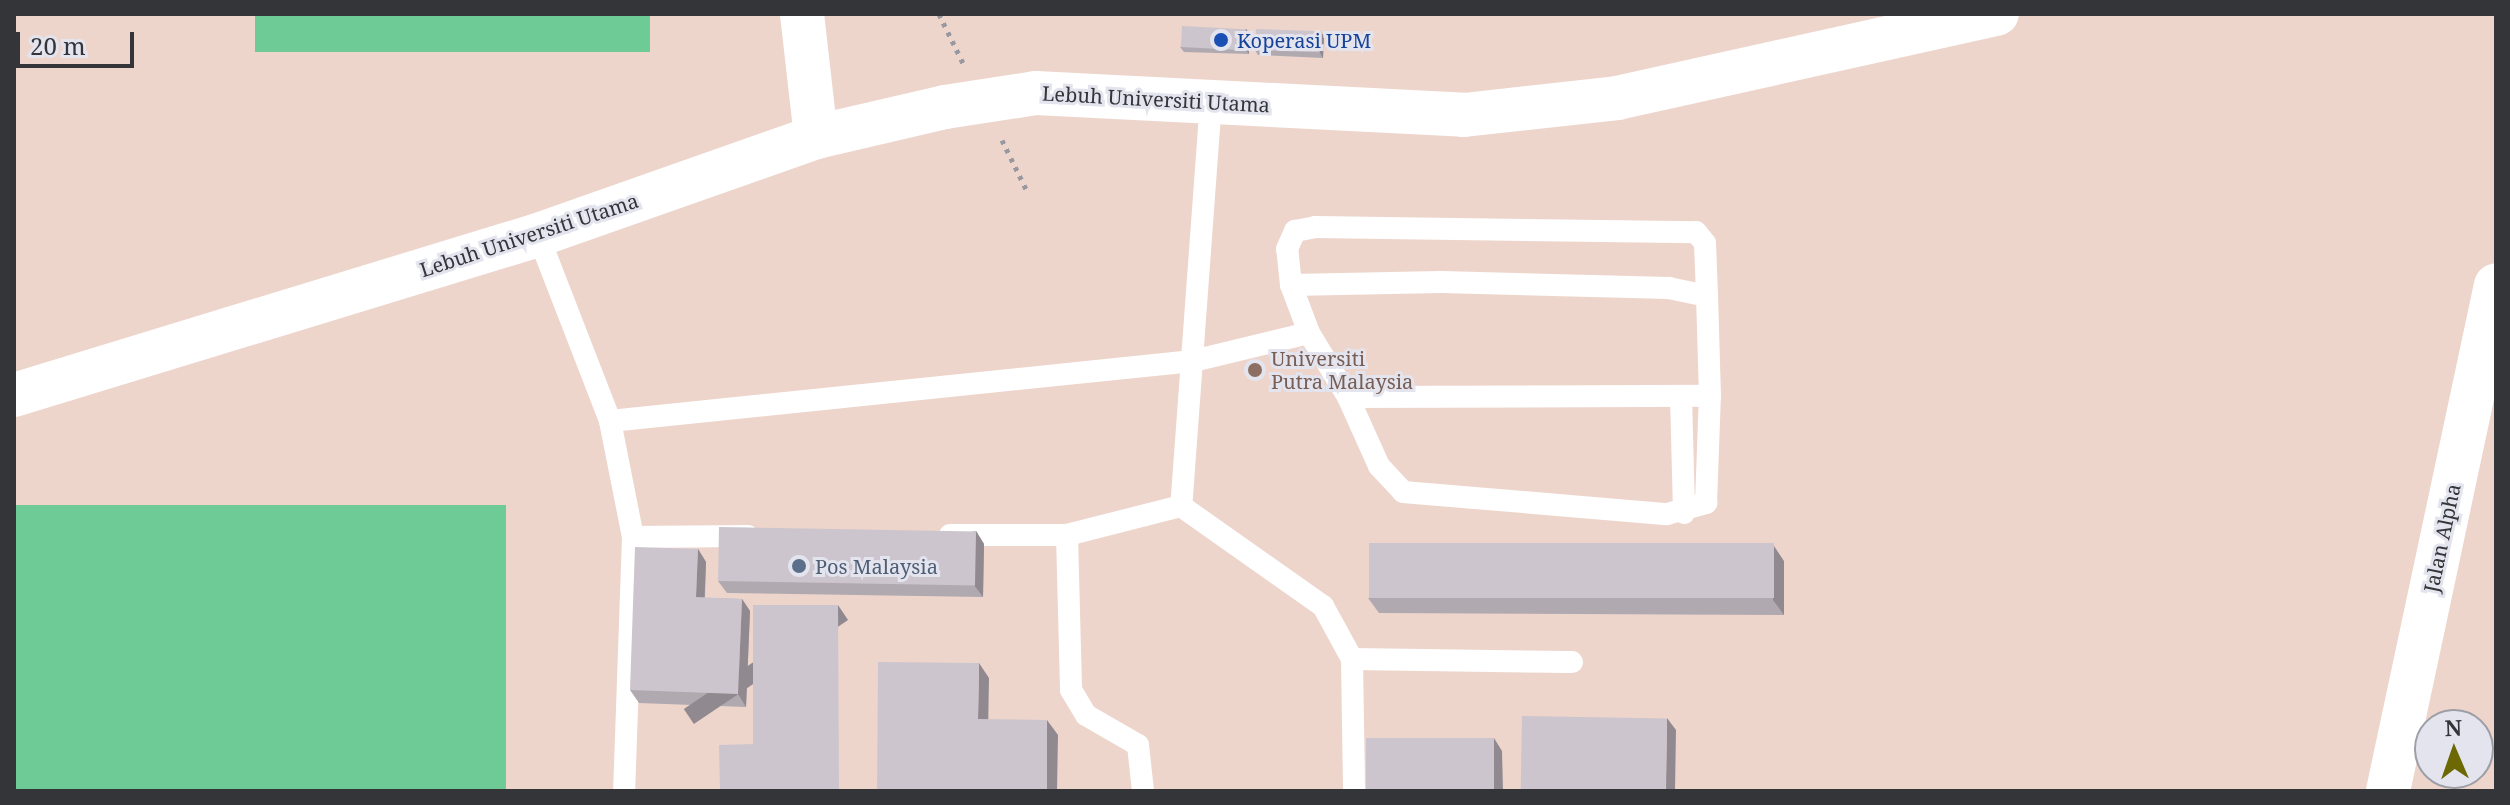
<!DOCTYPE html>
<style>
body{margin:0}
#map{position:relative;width:2510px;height:805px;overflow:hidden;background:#e3e4ee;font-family:"Noto Serif",serif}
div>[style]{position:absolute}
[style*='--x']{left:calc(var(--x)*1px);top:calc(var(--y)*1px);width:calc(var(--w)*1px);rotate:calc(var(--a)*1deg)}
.education>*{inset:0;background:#edd5cc}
.green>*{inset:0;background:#6ecb95;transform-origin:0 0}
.path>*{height:5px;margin-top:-2.5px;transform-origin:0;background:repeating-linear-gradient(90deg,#9899a0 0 4px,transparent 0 10px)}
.service>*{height:22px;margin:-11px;padding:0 11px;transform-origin:11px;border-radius:11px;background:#fff}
.minor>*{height:44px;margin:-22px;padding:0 22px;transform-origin:22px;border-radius:22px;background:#fff}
.tertiary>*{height:44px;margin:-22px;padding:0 22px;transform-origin:22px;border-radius:22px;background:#fff}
.wall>*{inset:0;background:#b0a9b0}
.shaded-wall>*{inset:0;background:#908a90;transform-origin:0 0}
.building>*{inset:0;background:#cdc5cd;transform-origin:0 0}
.dots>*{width:22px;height:22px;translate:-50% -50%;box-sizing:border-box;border:4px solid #e3e4ee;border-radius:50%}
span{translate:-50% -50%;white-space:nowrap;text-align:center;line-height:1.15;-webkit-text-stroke:6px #e3e4ee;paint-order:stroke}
.transit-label{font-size:20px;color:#164399}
.left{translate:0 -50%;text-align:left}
.street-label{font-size:20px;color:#343539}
.education-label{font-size:20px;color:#785e54}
.service-label{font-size:20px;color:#4e5e75}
.frame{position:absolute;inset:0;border:16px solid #343539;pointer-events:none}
.north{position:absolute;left:2414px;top:709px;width:80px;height:80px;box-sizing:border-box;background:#e3e4ee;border:2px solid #9d9ea6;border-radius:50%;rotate:358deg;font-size:22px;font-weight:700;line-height:32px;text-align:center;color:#343539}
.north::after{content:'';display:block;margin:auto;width:28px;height:36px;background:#6c6904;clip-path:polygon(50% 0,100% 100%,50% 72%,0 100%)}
.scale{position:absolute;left:16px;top:32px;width:118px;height:36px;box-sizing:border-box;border:4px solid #343539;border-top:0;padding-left:10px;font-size:24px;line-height:28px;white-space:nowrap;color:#343539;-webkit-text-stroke:6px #e3e4ee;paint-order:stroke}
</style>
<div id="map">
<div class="education">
<div style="clip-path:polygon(evenodd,14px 14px,2496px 14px,2496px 791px,14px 791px,14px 14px,2430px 725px,2478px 725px,2478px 773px,2430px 773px,2430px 725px)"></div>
</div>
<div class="green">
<div style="left:255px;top:14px;width:395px;height:38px"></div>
<div style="left:14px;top:505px;width:492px;height:286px"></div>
</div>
<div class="path">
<div style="--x:939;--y:14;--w:55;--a:63.9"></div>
<div style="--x:1002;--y:140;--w:55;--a:63.9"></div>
</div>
<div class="service">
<div style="--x:1211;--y:101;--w:406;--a:94.2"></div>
<div style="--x:1181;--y:506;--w:174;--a:35.2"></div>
<div style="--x:1323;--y:606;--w:60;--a:61.3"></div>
<div style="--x:1352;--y:659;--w:220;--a:0.8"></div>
<div style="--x:538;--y:235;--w:199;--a:68.8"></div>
<div style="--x:610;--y:421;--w:118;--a:78.8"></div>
<div style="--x:633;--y:537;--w:254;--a:92"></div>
<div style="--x:1291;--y:285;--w:36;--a:-96"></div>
<div style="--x:1287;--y:249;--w:20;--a:-66"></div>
<div style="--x:1295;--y:231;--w:20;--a:-11"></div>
<div style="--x:1315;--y:227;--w:381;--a:0.8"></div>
<div style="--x:1696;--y:232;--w:14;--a:51"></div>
<div style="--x:1705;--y:243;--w:53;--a:87.8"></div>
<div style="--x:1681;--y:396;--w:117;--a:88.5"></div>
<div style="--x:1348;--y:397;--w:76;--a:65.8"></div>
<div style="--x:1379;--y:466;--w:35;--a:47"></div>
<div style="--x:1403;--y:492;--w:265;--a:4.8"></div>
<div style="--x:1667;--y:514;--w:41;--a:-15.8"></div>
<div style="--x:1706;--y:503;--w:107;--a:-87.9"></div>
<div style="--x:1710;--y:396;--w:100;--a:-91.7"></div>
<div style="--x:1707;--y:296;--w:39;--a:-168"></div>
<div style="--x:1669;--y:288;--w:228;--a:-178.5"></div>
<div style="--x:1441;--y:282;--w:150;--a:178.9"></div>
<div style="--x:1291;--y:285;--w:51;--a:69.4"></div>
<div style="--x:1309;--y:333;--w:75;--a:58.6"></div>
<div style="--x:1348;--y:397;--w:362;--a:-0.2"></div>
<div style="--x:610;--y:421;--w:586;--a:-5.88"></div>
<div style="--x:1193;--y:361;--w:119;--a:-13.6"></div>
<div style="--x:950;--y:535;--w:117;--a:0"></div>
<div style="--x:1067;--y:535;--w:118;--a:-14.3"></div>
<div style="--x:1067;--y:535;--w:155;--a:88.5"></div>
<div style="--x:1071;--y:690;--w:29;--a:59"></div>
<div style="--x:1086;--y:715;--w:60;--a:30"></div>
<div style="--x:1138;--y:745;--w:46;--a:83.8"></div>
<div style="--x:633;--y:537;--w:115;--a:-0.5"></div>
<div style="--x:1352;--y:659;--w:132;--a:89.1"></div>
</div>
<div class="minor">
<div style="--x:2388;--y:791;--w:517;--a:-77.95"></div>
</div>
<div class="tertiary">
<div style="--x:802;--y:14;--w:124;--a:83.5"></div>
<div style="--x:14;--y:395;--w:548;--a:-16.98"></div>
<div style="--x:538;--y:235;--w:295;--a:-19.4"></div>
<div style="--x:816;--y:137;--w:132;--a:-13.1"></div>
<div style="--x:945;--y:107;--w:92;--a:-8.7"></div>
<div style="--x:1036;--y:93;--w:429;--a:2.9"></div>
<div style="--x:1464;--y:115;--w:154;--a:-6.3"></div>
<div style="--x:1617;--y:98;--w:389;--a:-12.5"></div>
</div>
<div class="wall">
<div style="clip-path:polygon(1246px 29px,1249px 33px,1249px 54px,1184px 52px,1180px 47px)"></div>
<div style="clip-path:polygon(1320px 31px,1324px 36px,1323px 58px,1258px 55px,1255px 50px)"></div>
<div style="clip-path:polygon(976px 531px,984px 544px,983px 597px,727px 593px,718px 581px)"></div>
<div style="clip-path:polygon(698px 549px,706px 562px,705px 598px,742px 599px,750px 611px,746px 707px,639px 703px,630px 690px)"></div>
<div style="clip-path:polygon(1784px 561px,1784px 615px,1379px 613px,1368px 598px)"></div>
</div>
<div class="shaded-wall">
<div style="clip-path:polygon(1246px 29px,1249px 33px,1249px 54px,1246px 50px)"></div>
<div style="clip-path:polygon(1320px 31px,1324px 36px,1323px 58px,1320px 53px)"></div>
<div style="clip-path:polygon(976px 531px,984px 544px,983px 597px,974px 585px)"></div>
<div style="clip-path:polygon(1774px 546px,1784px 561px,1784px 615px,1773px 600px)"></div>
<div style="clip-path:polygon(698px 549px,706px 562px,704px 610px,696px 597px)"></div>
<div style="clip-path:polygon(742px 599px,750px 611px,746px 707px,738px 694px)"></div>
<div style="left:838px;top:605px;width:18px;height:186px;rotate:56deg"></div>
<div style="clip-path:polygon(979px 663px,989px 678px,988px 734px,978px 719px)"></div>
<div style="clip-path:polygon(1667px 718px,1676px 730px,1675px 791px,1666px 791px)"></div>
<div style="clip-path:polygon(1047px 720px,1058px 735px,1057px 791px,1047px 791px)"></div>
<div style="clip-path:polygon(1494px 738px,1502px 751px,1503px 791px,1494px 791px)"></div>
</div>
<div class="building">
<div style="left:1182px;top:26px;width:64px;height:21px;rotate:3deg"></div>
<div style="left:1256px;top:29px;width:64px;height:21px;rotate:2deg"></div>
<div style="left:719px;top:527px;width:257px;height:54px;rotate:1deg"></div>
<div style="left:1369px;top:543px;width:405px;height:55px"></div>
<div style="clip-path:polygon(635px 547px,698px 549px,696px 597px,742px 599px,738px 694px,630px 690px)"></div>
<div style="clip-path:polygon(753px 605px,838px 605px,839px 791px,720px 791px,719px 745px,753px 744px)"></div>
<div style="clip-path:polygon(878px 662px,979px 663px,978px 719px,1047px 720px,1047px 791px,877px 791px)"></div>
<div style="left:1522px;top:716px;width:145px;height:75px;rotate:1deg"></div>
<div style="left:1366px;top:738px;width:128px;height:53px"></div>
</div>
<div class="dots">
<div style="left:1221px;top:40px;background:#1a4fb4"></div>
<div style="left:1255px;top:370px;background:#8d6e63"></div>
<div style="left:799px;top:566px;background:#5c6f8a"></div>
</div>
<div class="transit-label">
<span class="left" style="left:1237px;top:40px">Koperasi UPM</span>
</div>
<div class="street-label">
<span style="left:1156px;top:99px;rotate:3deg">Lebuh Universiti Utama</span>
<span style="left:529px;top:235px;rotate:-18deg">Lebuh Universiti Utama</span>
<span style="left:2442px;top:538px;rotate:-78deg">Jalan Alpha</span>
</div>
<div class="education-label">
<span class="left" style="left:1271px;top:370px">Universiti<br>Putra Malaysia</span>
</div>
<div class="service-label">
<span class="left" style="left:815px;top:566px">Pos Malaysia</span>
</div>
<div class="frame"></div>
<div class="north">N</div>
<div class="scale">20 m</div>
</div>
